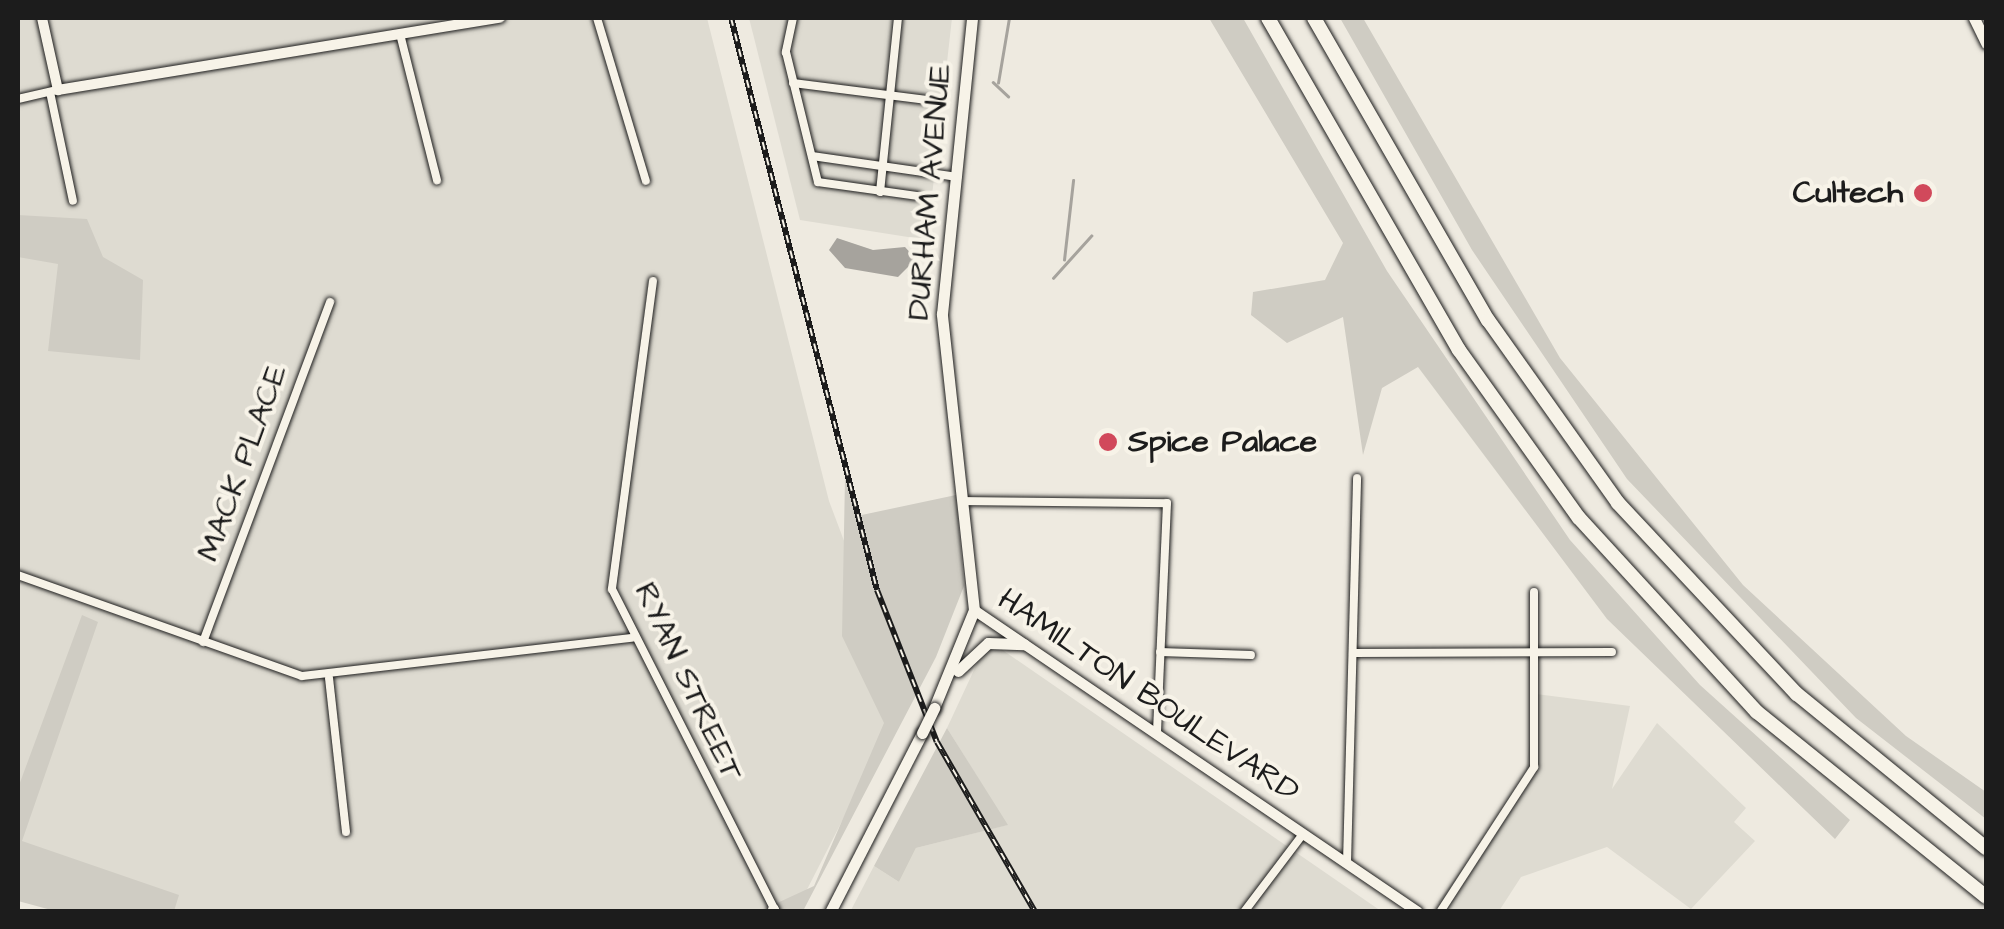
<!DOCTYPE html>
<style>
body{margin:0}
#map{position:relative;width:2004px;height:929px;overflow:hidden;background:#eeeae0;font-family:"Architects Daughter",sans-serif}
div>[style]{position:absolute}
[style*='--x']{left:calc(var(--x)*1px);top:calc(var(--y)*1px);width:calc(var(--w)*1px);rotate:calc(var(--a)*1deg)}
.built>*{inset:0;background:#dedbd1}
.green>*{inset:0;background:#cfccc3}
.water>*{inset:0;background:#a6a39d}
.stream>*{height:2.5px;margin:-1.25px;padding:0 1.25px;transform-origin:1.25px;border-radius:1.25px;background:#a6a39d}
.roads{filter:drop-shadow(0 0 2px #1c1c1c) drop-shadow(0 0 2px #1c1c1c)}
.minor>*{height:8px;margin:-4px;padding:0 4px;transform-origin:4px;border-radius:4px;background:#f7f3e8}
.tertiary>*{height:10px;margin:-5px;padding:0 5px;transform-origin:5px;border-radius:5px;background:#f7f3e8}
.secondary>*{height:11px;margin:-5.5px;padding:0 5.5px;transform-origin:5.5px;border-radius:5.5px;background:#f7f3e8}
.motorway>*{height:14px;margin:-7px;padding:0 7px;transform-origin:7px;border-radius:7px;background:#f7f3e8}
.rail>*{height:6px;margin-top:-3px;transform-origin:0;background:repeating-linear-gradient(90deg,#f7f3e8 0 8px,#1c1c1c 0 16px);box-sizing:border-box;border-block:2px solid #1c1c1c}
.bridges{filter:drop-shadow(0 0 2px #1c1c1c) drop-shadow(0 0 2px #1c1c1c)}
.secondary-bridge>*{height:11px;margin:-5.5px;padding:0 5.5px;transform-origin:5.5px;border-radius:5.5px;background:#f7f3e8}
.dots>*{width:28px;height:28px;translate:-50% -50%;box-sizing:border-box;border:5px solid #f7f3e8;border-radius:50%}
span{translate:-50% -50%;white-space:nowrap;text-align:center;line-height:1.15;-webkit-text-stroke:8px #f7f3e8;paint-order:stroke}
.street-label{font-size:32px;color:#1c1c1c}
.poi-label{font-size:32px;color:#1c1c1c;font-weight:700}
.right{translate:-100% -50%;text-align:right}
.left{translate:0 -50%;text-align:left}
.frame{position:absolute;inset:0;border:20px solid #1c1c1c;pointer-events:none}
</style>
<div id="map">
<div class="built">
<div style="clip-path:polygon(18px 18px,707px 18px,829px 501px,904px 700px,796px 911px,81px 911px,18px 867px)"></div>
<div style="clip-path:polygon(749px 18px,952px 18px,927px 240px,800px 220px)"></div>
<div style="clip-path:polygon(988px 640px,1381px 911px,850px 912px,874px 866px,899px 882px,916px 848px,1007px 825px,947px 728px)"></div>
<div style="clip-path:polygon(1536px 694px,1630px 706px,1612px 789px,1657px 723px,1746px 808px,1734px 822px,1755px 841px,1691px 909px,1607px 847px,1521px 877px,1499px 911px,1451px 911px,1438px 902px,1524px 784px)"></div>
</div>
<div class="green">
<div style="clip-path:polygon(1209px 18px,1243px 18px,1387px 271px,1570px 540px,1700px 685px,1850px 820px,1835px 839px,1607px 619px,1418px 367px,1382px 388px,1363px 455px,1343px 317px,1287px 343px,1251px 315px,1253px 292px,1325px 280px,1343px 243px)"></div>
<div style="clip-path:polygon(1340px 18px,1363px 18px,1560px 358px,1743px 585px,1906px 736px,1986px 792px,1986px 819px,1856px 718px,1627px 479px,1472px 250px)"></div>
<div style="clip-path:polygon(18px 215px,87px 219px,103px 257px,143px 280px,140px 360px,48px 351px,58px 264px,18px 257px)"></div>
<div style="clip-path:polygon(845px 478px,857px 516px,956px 495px,964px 586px,936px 657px,803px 911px,783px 911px,775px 904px,814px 886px,884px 723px,842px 636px)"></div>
<div style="clip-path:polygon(82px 615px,98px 622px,22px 841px,179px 895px,174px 911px,55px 911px,18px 901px,18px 788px)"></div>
<div style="clip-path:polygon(947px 728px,1008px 825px,916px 848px,899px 882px,874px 866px)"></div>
</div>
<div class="water">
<div style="clip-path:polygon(837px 238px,873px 250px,905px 247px,916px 259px,898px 277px,845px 268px,829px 250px)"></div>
</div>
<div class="stream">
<div style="--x:993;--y:82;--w:21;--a:43"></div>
<div style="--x:998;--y:83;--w:66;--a:-80.4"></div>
<div style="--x:1064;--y:260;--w:80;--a:-83.5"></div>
<div style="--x:1053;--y:278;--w:57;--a:-47.9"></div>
</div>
<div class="roads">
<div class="minor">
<div style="--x:597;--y:18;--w:170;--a:73.3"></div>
<div style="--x:793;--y:18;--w:35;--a:102"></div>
<div style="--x:786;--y:52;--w:134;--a:76.2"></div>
<div style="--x:818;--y:182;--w:101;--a:8"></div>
<div style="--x:400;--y:34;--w:151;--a:75.8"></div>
<div style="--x:793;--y:83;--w:135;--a:7.2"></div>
<div style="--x:50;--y:92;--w:111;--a:78.1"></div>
<div style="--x:18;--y:99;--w:37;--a:-13"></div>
<div style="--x:812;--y:156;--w:147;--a:8.2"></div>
<div style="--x:880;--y:192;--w:175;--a:-84.1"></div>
<div style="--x:653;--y:281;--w:311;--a:97.6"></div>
<div style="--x:612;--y:589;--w:362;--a:63.1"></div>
<div style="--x:962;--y:501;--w:205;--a:0.6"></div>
<div style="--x:1167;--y:503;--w:231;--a:92.5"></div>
<div style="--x:18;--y:575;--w:301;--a:19.6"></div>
<div style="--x:302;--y:676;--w:332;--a:-6.6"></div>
<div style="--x:203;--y:642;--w:363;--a:-69.5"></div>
<div style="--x:1160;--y:652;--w:91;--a:1.9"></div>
<div style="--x:1353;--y:653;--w:259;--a:-0.2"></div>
<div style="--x:329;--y:678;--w:155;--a:83.7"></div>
<div style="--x:1347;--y:863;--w:385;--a:-88.5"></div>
<div style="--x:1244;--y:912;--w:98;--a:-52.9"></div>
<div style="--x:1440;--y:912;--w:173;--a:-57"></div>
<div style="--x:1534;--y:767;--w:175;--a:-90"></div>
</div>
<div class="tertiary">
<div style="--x:42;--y:18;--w:74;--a:77.5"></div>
<div style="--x:58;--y:90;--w:448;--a:-9.3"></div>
<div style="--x:974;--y:610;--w:537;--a:34.22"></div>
</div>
<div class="secondary">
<div style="--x:1974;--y:18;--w:28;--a:64"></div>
<div style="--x:958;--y:671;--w:41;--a:-43"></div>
<div style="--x:988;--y:643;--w:36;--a:2"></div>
<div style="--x:934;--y:708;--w:106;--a:-67.8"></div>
<div style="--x:974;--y:610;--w:298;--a:-96.2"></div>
<div style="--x:942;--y:314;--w:298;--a:-84.2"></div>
<div style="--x:773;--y:909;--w:3;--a:72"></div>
<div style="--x:830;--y:912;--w:201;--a:-62.8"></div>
</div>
<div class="motorway">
<div style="--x:1268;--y:18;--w:383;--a:60.1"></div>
<div style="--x:1459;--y:350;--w:206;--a:54.5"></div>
<div style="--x:1579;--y:518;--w:263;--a:47.5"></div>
<div style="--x:1757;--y:712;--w:294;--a:38.9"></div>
<div style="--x:1314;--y:18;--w:349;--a:60.1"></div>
<div style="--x:1488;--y:320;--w:224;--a:54.6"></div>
<div style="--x:1618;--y:503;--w:262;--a:46.9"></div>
<div style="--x:1797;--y:694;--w:244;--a:39.2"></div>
</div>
</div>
<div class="rail">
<div style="--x:731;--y:18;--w:590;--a:75.68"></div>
<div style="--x:877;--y:590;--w:163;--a:68.5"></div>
<div style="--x:937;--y:742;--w:196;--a:60"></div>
</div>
<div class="bridges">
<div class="secondary-bridge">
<div style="--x:922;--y:733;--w:28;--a:-64"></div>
</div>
</div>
<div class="dots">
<div style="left:1923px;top:193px;background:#d1495b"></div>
<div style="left:1108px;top:442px;background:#d1495b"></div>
</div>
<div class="street-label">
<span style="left:930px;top:192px;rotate:-85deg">DURHAM AVENUE</span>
<span style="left:243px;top:463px;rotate:-70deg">MACK PLACE</span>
<span style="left:688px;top:682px;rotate:65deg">RYAN STREET</span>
<span style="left:1148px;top:696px;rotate:34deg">HAMILTON BOULEVARD</span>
</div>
<div class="poi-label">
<span class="right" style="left:1903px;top:193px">Cultech</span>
<span class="left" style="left:1128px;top:442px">Spice Palace</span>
</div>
<div class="frame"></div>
</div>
